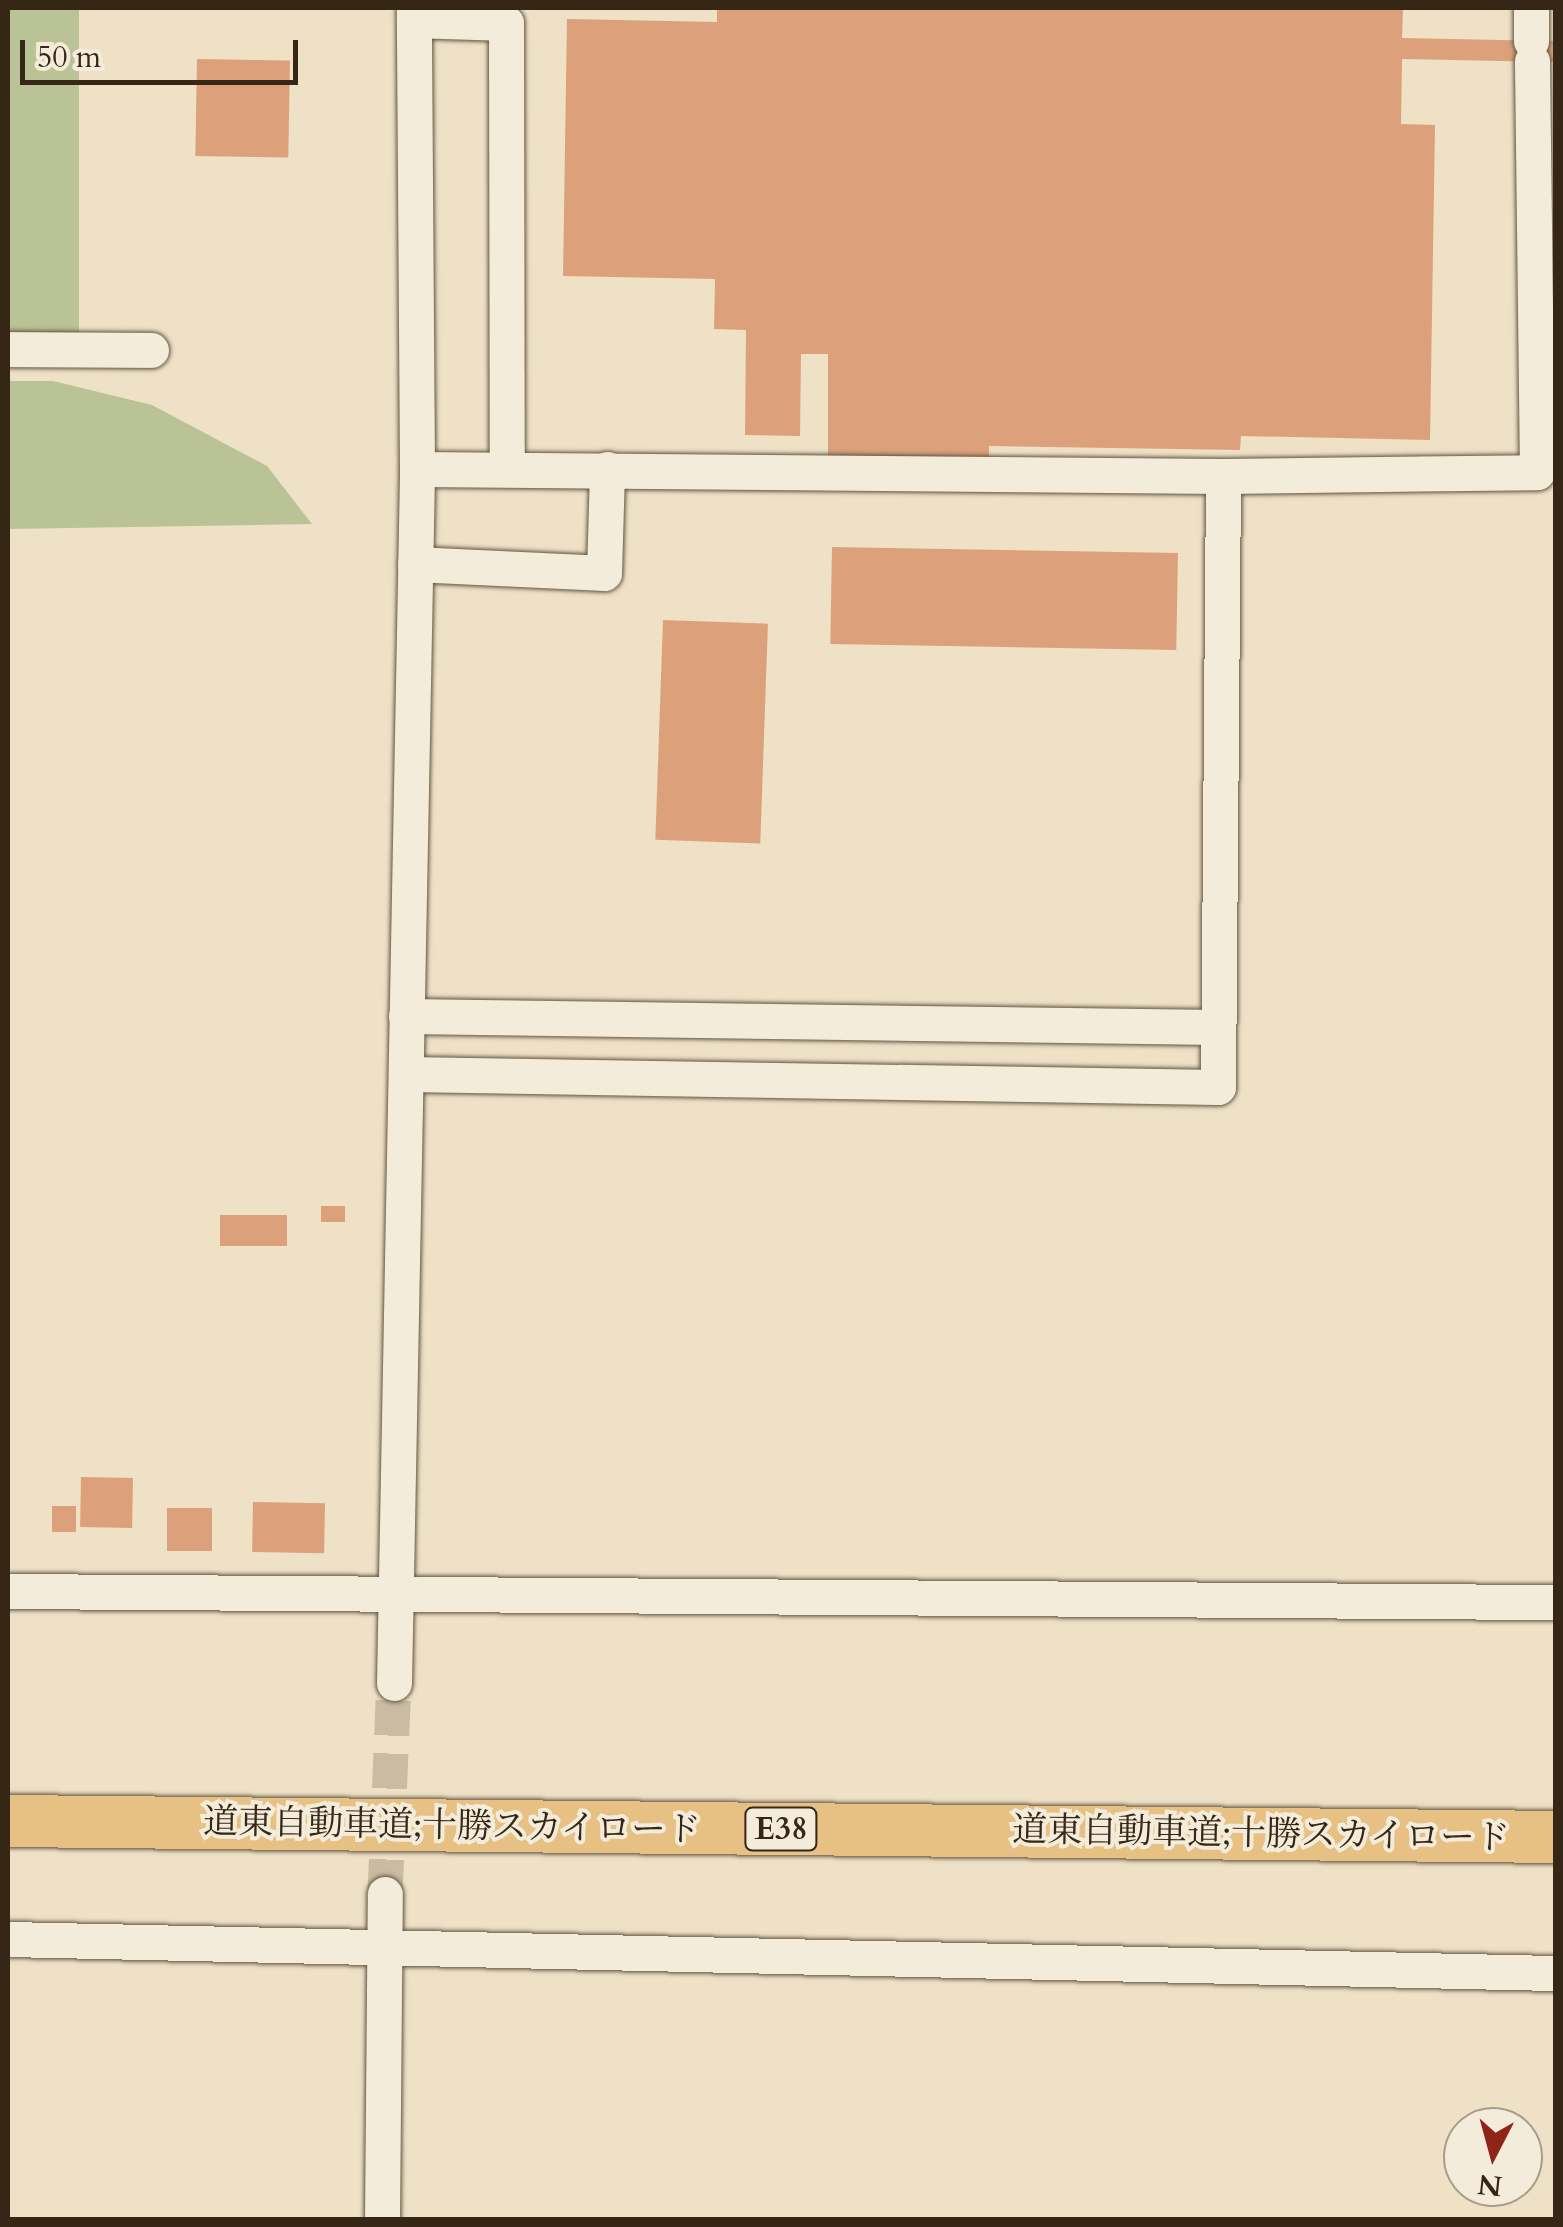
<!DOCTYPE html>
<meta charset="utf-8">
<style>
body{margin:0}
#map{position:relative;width:1563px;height:2227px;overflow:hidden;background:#eee1c6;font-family:Cardo,"Noto Serif JP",serif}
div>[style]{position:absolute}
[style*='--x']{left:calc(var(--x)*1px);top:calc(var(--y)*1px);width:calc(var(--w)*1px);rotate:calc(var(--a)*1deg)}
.green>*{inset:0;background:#b9c395;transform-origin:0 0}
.building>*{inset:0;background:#dca17b;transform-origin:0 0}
.minor-tunnel>*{height:35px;margin-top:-17.5px;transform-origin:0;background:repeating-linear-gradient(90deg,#c9bca3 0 35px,transparent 0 53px)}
.roads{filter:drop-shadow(0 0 2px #635541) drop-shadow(0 0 2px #635541)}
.minor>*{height:35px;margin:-17.5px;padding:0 17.5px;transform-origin:17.5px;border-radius:17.5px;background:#f4ecda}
.highway>*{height:52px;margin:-26px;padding:0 26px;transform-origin:26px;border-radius:26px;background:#e7c083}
span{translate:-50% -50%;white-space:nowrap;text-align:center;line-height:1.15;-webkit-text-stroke:8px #f4ecda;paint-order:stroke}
.shield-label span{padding:2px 8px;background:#f4ecda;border:2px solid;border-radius:8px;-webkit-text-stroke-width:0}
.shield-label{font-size:32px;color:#352615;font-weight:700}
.street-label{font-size:35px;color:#352615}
.frame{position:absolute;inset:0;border:10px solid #352615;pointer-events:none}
.north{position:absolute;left:1443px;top:2107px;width:100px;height:100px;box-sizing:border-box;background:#f4ecda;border:2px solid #a89d8b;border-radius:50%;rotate:186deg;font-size:28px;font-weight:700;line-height:40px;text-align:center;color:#352615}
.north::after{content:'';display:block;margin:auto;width:35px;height:45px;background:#8f2418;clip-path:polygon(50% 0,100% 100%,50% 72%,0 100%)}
.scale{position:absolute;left:20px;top:40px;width:278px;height:45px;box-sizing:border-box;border:5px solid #352615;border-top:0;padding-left:12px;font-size:30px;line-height:35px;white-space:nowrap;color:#352615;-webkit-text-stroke:8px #f4ecda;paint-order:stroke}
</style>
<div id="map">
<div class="green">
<div style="left:8px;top:8px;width:71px;height:326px"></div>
<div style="clip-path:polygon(8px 381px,53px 381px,152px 405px,267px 466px,312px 524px,8px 529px)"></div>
</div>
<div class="building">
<div style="clip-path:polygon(717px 8px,1403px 8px,1402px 38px,1556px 41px,1556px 62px,1402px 59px,1401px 124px,1435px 125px,1430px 440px,1241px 436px,1240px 450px,989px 446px,989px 465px,828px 463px,828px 354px,801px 354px,800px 436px,745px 435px,746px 330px,714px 329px,715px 279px,563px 276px,567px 19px,717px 22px)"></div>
<div style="left:197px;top:59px;width:93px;height:97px;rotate:1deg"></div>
<div style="left:832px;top:547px;width:346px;height:97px;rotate:1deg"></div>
<div style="left:663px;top:620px;width:105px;height:220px;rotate:2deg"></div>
<div style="left:321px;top:1206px;width:24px;height:16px"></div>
<div style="left:220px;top:1215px;width:67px;height:31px"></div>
<div style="left:81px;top:1477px;width:52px;height:50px;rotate:1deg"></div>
<div style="left:253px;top:1502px;width:72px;height:50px;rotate:1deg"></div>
<div style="left:52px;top:1506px;width:24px;height:26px"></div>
<div style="left:167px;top:1508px;width:45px;height:43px"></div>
</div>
<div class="minor-tunnel">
<div style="--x:385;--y:1894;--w:211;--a:-87.6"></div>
</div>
<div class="roads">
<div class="minor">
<div style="--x:1531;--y:8;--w:33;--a:90"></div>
<div style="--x:414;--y:20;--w:92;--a:1.9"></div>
<div style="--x:506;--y:23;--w:446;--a:89.9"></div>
<div style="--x:8;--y:349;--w:143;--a:0.4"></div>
<div style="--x:417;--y:469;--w:806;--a:0.5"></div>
<div style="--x:1223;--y:476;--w:314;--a:-0.7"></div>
<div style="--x:1537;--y:472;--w:411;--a:-90.7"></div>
<div style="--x:415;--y:564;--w:189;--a:2.7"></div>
<div style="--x:604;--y:573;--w:104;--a:-88.3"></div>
<div style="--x:406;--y:1016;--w:812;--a:0.78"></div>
<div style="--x:407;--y:1074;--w:811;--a:0.92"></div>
<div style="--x:1218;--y:1087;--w:611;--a:-89.53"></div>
<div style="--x:8;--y:1591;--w:1548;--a:0.41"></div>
<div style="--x:394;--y:1683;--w:1214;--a:-88.91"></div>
<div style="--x:417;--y:469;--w:461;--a:-90.4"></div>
<div style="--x:8;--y:1939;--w:1548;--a:1.26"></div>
<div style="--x:382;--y:2220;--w:326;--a:-89.5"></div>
</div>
<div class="highway">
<div style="--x:8;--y:1821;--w:1548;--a:0.59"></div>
</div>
</div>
<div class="shield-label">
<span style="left:781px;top:1829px">E38</span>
</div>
<div class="street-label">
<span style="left:452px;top:1826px;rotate:1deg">道東自動車道;十勝スカイロード</span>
<span style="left:1261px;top:1834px;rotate:1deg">道東自動車道;十勝スカイロード</span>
</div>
<div class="frame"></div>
<div class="north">N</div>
<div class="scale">50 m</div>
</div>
